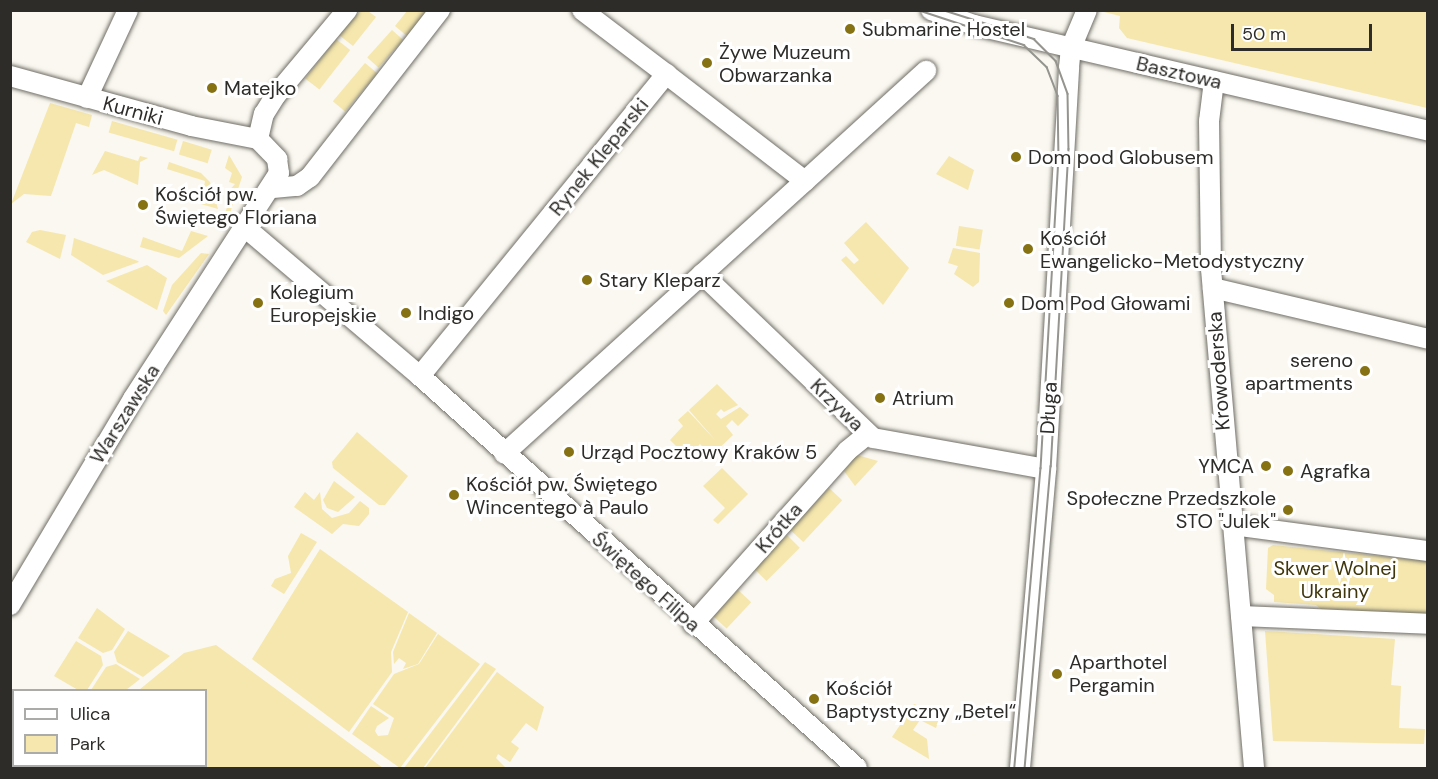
<!DOCTYPE html>
<meta charset="utf-8">
<style>
body{margin:0}
#map{position:relative;width:1438px;height:779px;overflow:hidden;background:#faf8f0;font-family:"DM Sans",sans-serif}
div>[style]{position:absolute}
[style*='--x']{left:calc(var(--x)*1px);top:calc(var(--y)*1px);width:calc(var(--w)*1px);rotate:calc(var(--a)*1deg)}
.green>*{inset:0;background:#f5e7ad;transform-origin:0 0}
.roads{filter:drop-shadow(0 0 2px #6f6d66) drop-shadow(0 0 2px #6f6d66)}
.minor>*{height:20px;margin:-10px;padding:0 10px;transform-origin:10px;border-radius:10px;background:#fff}
.tram>*{height:1.5px;margin:-0.75px;padding:0 0.75px;transform-origin:0.75px;border-radius:0.75px;background:#95948e}
.dots>*{width:16px;height:16px;translate:-50% -50%;box-sizing:border-box;border:3px solid #fff;border-radius:50%}
span{translate:-50% -50%;white-space:nowrap;text-align:center;line-height:1.15;-webkit-text-stroke:6px #fff;paint-order:stroke}
.poi-label{font-size:20px;color:#2d2c29}
.left{translate:0 -50%;text-align:left}
.right{translate:-100% -50%;text-align:right}
.street-label{font-size:20px;color:#2d2c29}
.park-label{font-size:20px;color:#40360c}
.frame{position:absolute;inset:0;border:12px solid #2d2c29;pointer-events:none}
.legend{position:absolute;left:12px;top:689px;width:195px;height:78px;box-sizing:border-box;background:#fff;border:2px solid #ababa9;margin:0;padding:8px 10px;list-style:none;font-size:18px;color:#2d2c29}
.legend li{display:flex;align-items:center;gap:12px;height:30px}
.legend b{width:30px;border:2px solid #ababa9}
.scale{position:absolute;left:1231px;top:24px;width:141px;height:27px;box-sizing:border-box;border:3px solid #2d2c29;border-top:0;padding-left:8px;font-size:18px;line-height:21px;white-space:nowrap;color:#2d2c29;-webkit-text-stroke:4px #fff;paint-order:stroke}
</style>
<div id="map">
<div class="green">
<div style="clip-path:polygon(360px 11px,368px 11px,376px 17px,353px 46px,339px 35px)"></div>
<div style="clip-path:polygon(407px 11px,427px 11px,407px 36px,395px 26px)"></div>
<div style="clip-path:polygon(1100px 11px,1427px 11px,1427px 108px,1127px 38px,1119px 28px,1120px 16px)"></div>
<div style="left:392px;top:30px;width:15px;height:37px;rotate:42deg"></div>
<div style="left:336px;top:39px;width:18px;height:50px;rotate:38deg"></div>
<div style="left:365px;top:63px;width:16px;height:50px;rotate:40deg"></div>
<div style="clip-path:polygon(50px 103px,92px 115px,89px 127px,76px 123px,51px 196px,24px 194px,11px 204px)"></div>
<div style="left:112px;top:121px;width:68px;height:12px;rotate:16deg"></div>
<div style="left:183px;top:141px;width:30px;height:14px;rotate:17deg"></div>
<div style="clip-path:polygon(105px 151px,138px 161px,140px 156px,148px 158px,140px 162px,138px 185px,104px 170px,92px 175px)"></div>
<div style="clip-path:polygon(229px 155px,242px 177px,226px 225px,222px 223px,229px 201px,227px 193px,235px 184px,229px 182px,232px 173px,225px 168px)"></div>
<div style="clip-path:polygon(949px 156px,974px 170px,968px 190px,936px 174px)"></div>
<div style="clip-path:polygon(169px 162px,201px 173px,210px 182px,218px 209px,201px 204px,205px 181px,167px 169px)"></div>
<div style="clip-path:polygon(866px 222px,909px 268px,883px 305px,841px 260px,846px 256px,854px 264px,859px 260px,844px 243px)"></div>
<div style="left:959px;top:226px;width:24px;height:20px;rotate:9deg"></div>
<div style="clip-path:polygon(40px 230px,66px 235px,60px 259px,26px 242px,32px 232px)"></div>
<div style="clip-path:polygon(191px 231px,208px 236px,179px 258px,140px 247px,143px 237px,182px 251px)"></div>
<div style="clip-path:polygon(74px 238px,138px 261px,139px 262px,103px 275px,71px 255px)"></div>
<div style="clip-path:polygon(953px 248px,980px 253px,979px 282px,973px 287px,954px 274px,958px 266px,948px 263px)"></div>
<div style="clip-path:polygon(201px 253px,209px 254px,166px 315px,163px 311px,172px 285px)"></div>
<div style="clip-path:polygon(147px 265px,167px 278px,157px 310px,106px 281px)"></div>
<div style="clip-path:polygon(717px 384px,738px 405px,724px 412px,721px 409px,716px 414px,721px 419px,740px 407px,749px 415px,738px 426px,732px 420px,726px 426px,733px 435px,711px 456px,700px 444px,687px 457px,670px 440px,683px 426px,678px 420px,688px 411px,716px 441px,689px 410px)"></div>
<div style="clip-path:polygon(357px 432px,408px 476px,385px 505px,379px 505px,333px 468px,332px 462px)"></div>
<div style="clip-path:polygon(857px 455px,878px 461px,855px 486px,844px 471px)"></div>
<div style="clip-path:polygon(722px 468px,748px 494px,718px 524px,713px 520px,725px 508px,703px 486px)"></div>
<div style="clip-path:polygon(334px 481px,355px 497px,338px 512px,327px 508px,323px 500px)"></div>
<div style="left:829px;top:488px;width:18px;height:57px;rotate:43deg"></div>
<div style="clip-path:polygon(305px 492px,314px 500px,320px 492px,322px 509px,332px 518px,349px 513px,360px 501px,369px 508px,369px 514px,359px 526px,343px 524px,332px 534px,294px 507px)"></div>
<div style="clip-path:polygon(301px 533px,317px 542px,284px 594px,271px 586px,275px 579px,291px 573px,288px 556px)"></div>
<div style="left:787px;top:535px;width:18px;height:47px;rotate:45deg"></div>
<div style="clip-path:polygon(1273px 545px,1427px 561px,1427px 618px,1322px 610px,1316px 605px,1274px 602px,1274px 595px,1266px 589px,1268px 548px)"></div>
<div style="clip-path:polygon(320px 549px,408px 612px,391px 652px,392px 672px,349px 732px,252px 659px)"></div>
<div style="left:738px;top:590px;width:18px;height:36px;rotate:43deg"></div>
<div style="clip-path:polygon(97px 608px,125px 629px,112px 650px,103px 653px,78px 638px)"></div>
<div style="clip-path:polygon(409px 613px,437px 633px,418px 664px,403px 669px,406px 663px,399px 658px,394px 664px,393px 652px)"></div>
<div style="clip-path:polygon(128px 631px,170px 656px,143px 677px,117px 662px,114px 652px)"></div>
<div style="clip-path:polygon(1265px 631px,1395px 639px,1391px 685px,1401px 686px,1399px 728px,1425px 729px,1424px 744px,1273px 741px)"></div>
<div style="clip-path:polygon(438px 634px,480px 664px,400px 768px,352px 734px,371px 706px,389px 718px,377px 726px,375px 731px,378px 736px,388px 735px,394px 718px,373px 704px,394px 674px,419px 664px)"></div>
<div style="clip-path:polygon(76px 641px,101px 656px,103px 665px,87px 690px,78px 690px,54px 676px)"></div>
<div style="clip-path:polygon(216px 645px,383px 768px,52px 768px,206px 766px,206px 690px,139px 690px,184px 653px)"></div>
<div style="clip-path:polygon(485px 662px,496px 669px,423px 768px,404px 768px)"></div>
<div style="clip-path:polygon(116px 664px,140px 679px,126px 690px,91px 690px,106px 667px)"></div>
<div style="clip-path:polygon(497px 672px,544px 707px,537px 731px,526px 723px,511px 742px,519px 748px,510px 762px,498px 754px,496px 758px,506px 768px,425px 768px)"></div>
<div style="clip-path:polygon(914px 704px,941px 714px,936px 728px,920px 720px,913px 730px,927px 739px,929px 759px,892px 737px)"></div>
</div>
<div class="roads">
<div class="minor">
<div style="--x:582;--y:10;--w:106;--a:37.3"></div>
<div style="--x:931;--y:10;--w:46;--a:19.2"></div>
<div style="--x:974;--y:25;--w:466;--a:13.1"></div>
<div style="--x:10;--y:76;--w:188;--a:15.4"></div>
<div style="--x:191;--y:126;--w:68;--a:11"></div>
<div style="--x:258;--y:139;--w:28;--a:46"></div>
<div style="--x:277;--y:159;--w:14;--a:82"></div>
<div style="--x:279;--y:173;--w:269;--a:122.9"></div>
<div style="--x:133;--y:399;--w:240;--a:120.8"></div>
<div style="--x:1214;--y:81;--w:40;--a:97.1"></div>
<div style="--x:1209;--y:121;--w:148;--a:89.2"></div>
<div style="--x:1211;--y:269;--w:501;--a:85.07"></div>
<div style="--x:87;--y:98;--w:97;--a:-65"></div>
<div style="--x:258;--y:139;--w:26;--a:-77"></div>
<div style="--x:264;--y:114;--w:22;--a:-58"></div>
<div style="--x:276;--y:95;--w:111;--a:-50.1"></div>
<div style="--x:805;--y:181;--w:164;--a:-42.3"></div>
<div style="--x:273;--y:188;--w:24;--a:-5"></div>
<div style="--x:297;--y:186;--w:16;--a:-35"></div>
<div style="--x:310;--y:177;--w:212;--a:-52.1"></div>
<div style="--x:246;--y:228;--w:228;--a:40.4"></div>
<div style="--x:420;--y:376;--w:587;--a:41.89"></div>
<div style="--x:702;--y:274;--w:237;--a:43.8"></div>
<div style="--x:873;--y:438;--w:176;--a:10.2"></div>
<div style="--x:1213;--y:288;--w:221;--a:13.3"></div>
<div style="--x:420;--y:376;--w:390;--a:-50.8"></div>
<div style="--x:666;--y:74;--w:175;--a:37.6"></div>
<div style="--x:805;--y:181;--w:406;--a:137.8"></div>
<div style="--x:1233;--y:525;--w:197;--a:7.6"></div>
<div style="--x:1241;--y:616;--w:187;--a:2.4"></div>
<div style="--x:693;--y:624;--w:232;--a:-48.3"></div>
<div style="--x:847;--y:451;--w:27;--a:-39"></div>
<div style="--x:1020;--y:768;--w:300;--a:-85"></div>
<div style="--x:1046;--y:469;--w:403;--a:-86.7"></div>
<div style="--x:1069;--y:67;--w:19;--a:-84"></div>
<div style="--x:1071;--y:48;--w:41;--a:-67.2"></div>
</div>
</div>
<div class="tram">
<div style="--x:918;--y:10;--w:112;--a:18.3"></div>
<div style="--x:1024;--y:45;--w:32;--a:44"></div>
<div style="--x:1047;--y:67;--w:31;--a:69"></div>
<div style="--x:1058;--y:96;--w:61;--a:89.1"></div>
<div style="--x:1059;--y:157;--w:312;--a:93.3"></div>
<div style="--x:1041;--y:468;--w:301;--a:95"></div>
<div style="--x:943;--y:10;--w:96;--a:17.7"></div>
<div style="--x:1034;--y:39;--w:31;--a:45"></div>
<div style="--x:1056;--y:61;--w:35;--a:70"></div>
<div style="--x:1068;--y:94;--w:55;--a:89"></div>
<div style="--x:1069;--y:149;--w:318;--a:93.2"></div>
<div style="--x:1051;--y:466;--w:303;--a:94.9"></div>
</div>
<div class="dots">
<div style="left:850px;top:29px;background:#867213"></div>
<div style="left:707px;top:63px;background:#867213"></div>
<div style="left:212px;top:88px;background:#867213"></div>
<div style="left:1016px;top:157px;background:#867213"></div>
<div style="left:143px;top:205px;background:#867213"></div>
<div style="left:1028px;top:249px;background:#867213"></div>
<div style="left:587px;top:280px;background:#867213"></div>
<div style="left:258px;top:303px;background:#867213"></div>
<div style="left:1009px;top:303px;background:#867213"></div>
<div style="left:406px;top:313px;background:#867213"></div>
<div style="left:1365px;top:371px;background:#867213"></div>
<div style="left:880px;top:398px;background:#867213"></div>
<div style="left:569px;top:452px;background:#867213"></div>
<div style="left:1266px;top:466px;background:#867213"></div>
<div style="left:1288px;top:471px;background:#867213"></div>
<div style="left:454px;top:495px;background:#867213"></div>
<div style="left:1288px;top:510px;background:#867213"></div>
<div style="left:1057px;top:674px;background:#867213"></div>
<div style="left:814px;top:699px;background:#867213"></div>
</div>
<div class="poi-label">
<span class="left" style="left:862px;top:29px">Submarine Hostel</span>
<span class="left" style="left:719px;top:64px">Żywe Muzeum<br>Obwarzanka</span>
<span class="left" style="left:224px;top:88px">Matejko</span>
<span class="left" style="left:1028px;top:157px">Dom pod Globusem</span>
<span class="left" style="left:155px;top:206px">Kościół pw.<br>Świętego Floriana</span>
<span class="left" style="left:1040px;top:250px">Kościół<br>Ewangelicko-Metodystyczny</span>
<span class="left" style="left:599px;top:280px">Stary Kleparz</span>
<span class="left" style="left:270px;top:304px">Kolegium<br>Europejskie</span>
<span class="left" style="left:1021px;top:303px">Dom Pod Głowami</span>
<span class="left" style="left:418px;top:313px">Indigo</span>
<span class="right" style="left:1353px;top:372px">sereno<br>apartments</span>
<span class="left" style="left:892px;top:398px">Atrium</span>
<span class="left" style="left:581px;top:452px">Urząd Pocztowy Kraków 5</span>
<span class="right" style="left:1254px;top:466px">YMCA</span>
<span class="left" style="left:1300px;top:471px">Agrafka</span>
<span class="left" style="left:466px;top:496px">Kościół pw. Świętego<br>Wincentego à Paulo</span>
<span class="right" style="left:1276px;top:510px">Społeczne Przedszkole<br>STO "Julek"</span>
<span class="left" style="left:1069px;top:674px">Aparthotel<br>Pergamin</span>
<span class="left" style="left:826px;top:700px">Kościół<br>Baptystyczny „Betel“</span>
</div>
<div class="street-label">
<span style="left:1179px;top:73px;rotate:13deg">Basztowa</span>
<span style="left:133px;top:111px;rotate:15deg">Kurniki</span>
<span style="left:599px;top:157px;rotate:-51deg">Rynek Kleparski</span>
<span style="left:1219px;top:371px;rotate:-94deg">Krowoderska</span>
<span style="left:837px;top:405px;rotate:44deg">Krzywa</span>
<span style="left:1049px;top:408px;rotate:-87deg">Długa</span>
<span style="left:125px;top:414px;rotate:-58deg">Warszawska</span>
<span style="left:779px;top:528px;rotate:-49deg">Krótka</span>
<span style="left:646px;top:582px;rotate:42deg">Świętego Filipa</span>
</div>
<div class="park-label">
<span style="left:1335px;top:580px">Skwer Wolnej<br>Ukrainy</span>
</div>
<div class="frame"></div>
<ul class="legend">
<li><b style="height:8px;background:#fff"></b>Ulica</li>
<li><b style="height:16px;background:#f5e7ad"></b>Park</li>
</ul>
<div class="scale">50 m</div>
</div>
